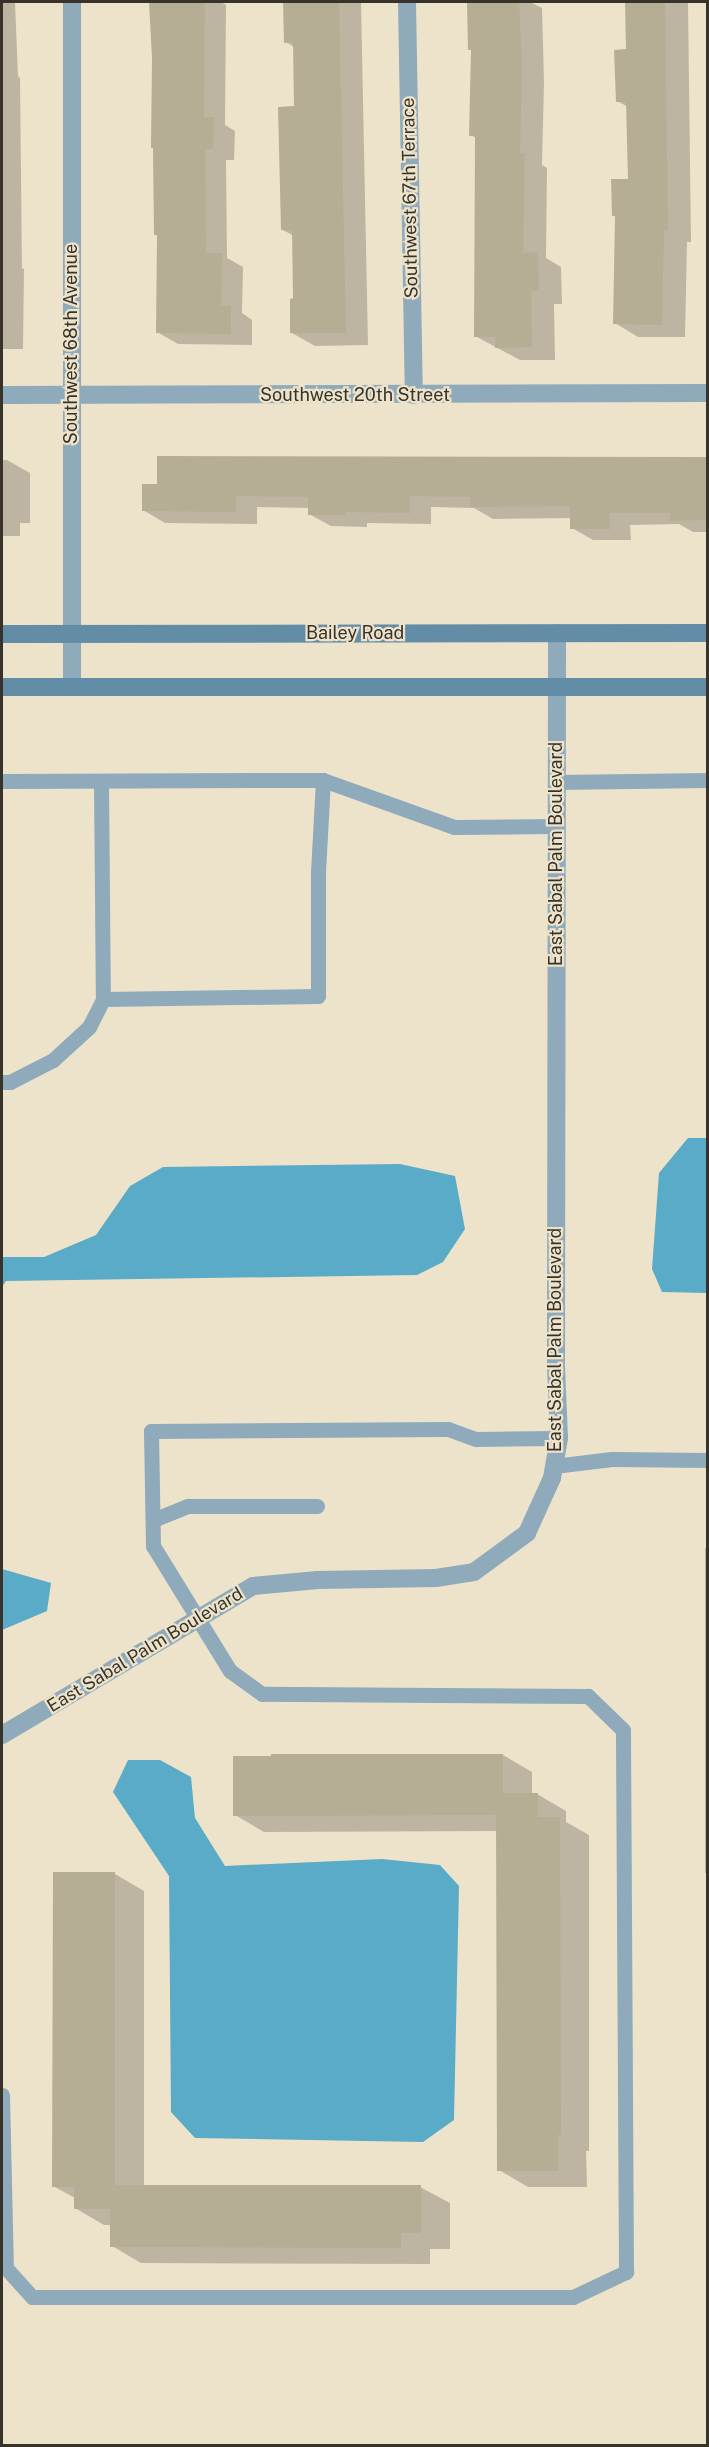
<!DOCTYPE html>
<style>
body{margin:0}
#map{position:relative;width:709px;height:2447px;overflow:hidden;background:#ede3ca;font-family:"Public Sans",sans-serif}
div>[style]{position:absolute}
[style*='--x']{left:calc(var(--x)*1px);top:calc(var(--y)*1px);width:calc(var(--w)*1px);rotate:calc(var(--a)*1deg)}
.water>*{inset:0;background:#5aabc8}
.shadow>*{inset:0;background:#0003;transform-origin:0 0}
.building>*{inset:0;background:#b6ad95}
.lane>*{height:15px;margin:-7.5px;padding:0 7.5px;transform-origin:7.5px;border-radius:7.5px;background:#8eaabb}
.street>*{height:18px;margin:-9px;padding:0 9px;transform-origin:9px;border-radius:9px;background:#8eaabb}
.secondary>*{height:18px;margin:-9px;padding:0 9px;transform-origin:9px;border-radius:9px;background:#638da7}
span{translate:-50% -50%;white-space:nowrap;text-align:center;line-height:1.15;-webkit-text-stroke:4.5px #ede3ca;paint-order:stroke}
.street-label{font-size:18px;color:#37332a}
.frame{position:absolute;inset:0;border:3px solid #37332a;pointer-events:none}
</style>
<div id="map">
<div class="water">
<div style="clip-path:polygon(688px 1138px,707px 1138px,707px 1293px,662px 1292px,652px 1269px,659px 1173px)"></div>
<div style="clip-path:polygon(400px 1164px,455px 1176px,465px 1229px,443px 1262px,417px 1275px,6px 1281px,2px 1287px,2px 1257px,44px 1257px,96px 1235px,130px 1186px,163px 1167px)"></div>
<div style="clip-path:polygon(2px 1569px,51px 1583px,47px 1611px,2px 1630px)"></div>
<div style="clip-path:polygon(128px 1760px,160px 1760px,191px 1777px,195px 1818px,225px 1866px,382px 1859px,440px 1865px,459px 1886px,454px 2120px,423px 2142px,195px 2138px,171px 2112px,169px 1876px,113px 1792px)"></div>
</div>
<div class="shadow">
<div style="clip-path:polygon(2px 2px,15px 2px,18px 76px,20px 78px,22px 268px,24px 269px,23px 349px,2px 349px)"></div>
<div style="clip-path:polygon(152px 2px,221px 2px,226px 5px,225px 125px,235px 131px,234px 160px,226px 160px,227px 258px,243px 267px,242px 313px,252px 320px,252px 345px,178px 344px,157px 332px,159px 235px)"></div>
<div style="clip-path:polygon(285px 2px,361px 2px,368px 345px,315px 346px,292px 333px,295px 300px,294px 236px,283px 230px,296px 108px,294px 47px,286px 42px)"></div>
<div style="clip-path:polygon(469px 2px,530px 2px,542px 8px,544px 82px,542px 165px,547px 168px,546px 258px,561px 267px,562px 304px,554px 304px,555px 360px,520px 360px,475px 336px,476px 138px,471px 135px,473px 51px,469px 49px)"></div>
<div style="clip-path:polygon(626px 2px,688px 3px,691px 242px,687px 242px,685px 337px,638px 337px,615px 323px,616px 217px,613px 215px,630px 180px,628px 107px,617px 101px,627px 51px)"></div>
<div style="clip-path:polygon(708px 458px,708px 532px,693px 532px,679px 524px,630px 525px,631px 540px,593px 540px,572px 528px,572px 518px,493px 519px,474px 508px,431px 507px,431px 524px,367px 523px,367px 527px,331px 526px,309px 514px,309px 508px,257px 507px,257px 524px,165px 523px,143px 510px,143px 486px)"></div>
<div style="clip-path:polygon(2px 460px,7px 460px,30px 473px,30px 523px,20px 523px,20px 536px,2px 536px)"></div>
<div style="left:705px;top:1548px;width:3px;height:325px"></div>
<div style="clip-path:polygon(503px 1755px,532px 1772px,532px 1794px,537px 1794px,566px 1811px,566px 1822px,589px 1835px,589px 2151px,586px 2151px,587px 2187px,528px 2187px,499px 2170px,498px 1831px,264px 1832px,235px 1815px)"></div>
<div style="clip-path:polygon(115px 1874px,144px 1891px,144px 2187px,420px 2187px,450px 2203px,450px 2249px,430px 2249px,430px 2264px,141px 2263px,112px 2246px,112px 2225px,104px 2225px,75px 2208px,75px 2198px,53px 2186px)"></div>
<div style="clip-path:polygon(708px 1928px,708px 2326px,706px 2325px)"></div>
</div>
<div class="building">
<div style="clip-path:polygon(149px 2px,205px 2px,204px 117px,214px 117px,213px 149px,205px 149px,206px 253px,222px 253px,221px 306px,231px 306px,231px 334px,156px 333px,157px 235px,154px 235px,153px 148px,151px 148px,152px 58px)"></div>
<div style="clip-path:polygon(283px 2px,339px 2px,346px 333px,290px 333px,290px 299px,293px 298px,292px 230px,281px 230px,278px 107px,294px 106px,293px 42px,284px 43px)"></div>
<div style="clip-path:polygon(467px 2px,519px 2px,522px 68px,520px 153px,525px 153px,523px 253px,538px 252px,539px 291px,531px 291px,532px 347px,495px 348px,495px 337px,474px 337px,475px 136px,469px 136px,471px 50px,468px 50px)"></div>
<div style="clip-path:polygon(625px 2px,665px 2px,668px 230px,664px 230px,662px 325px,613px 324px,615px 216px,612px 216px,611px 179px,628px 179px,626px 102px,616px 102px,614px 50px,626px 49px)"></div>
<div style="clip-path:polygon(157px 456px,708px 457px,708px 520px,670px 521px,670px 513px,609px 513px,610px 529px,570px 529px,570px 506px,470px 507px,470px 497px,410px 496px,410px 513px,346px 512px,346px 515px,308px 515px,308px 497px,236px 496px,236px 512px,142px 511px,142px 484px,157px 484px)"></div>
<div style="clip-path:polygon(271px 1754px,503px 1754px,503px 1793px,538px 1793px,538px 1817px,560px 1817px,561px 2135px,558px 2135px,558px 2171px,497px 2171px,496px 1815px,233px 1816px,233px 1756px,271px 1756px)"></div>
<div style="clip-path:polygon(53px 1872px,115px 1872px,115px 2185px,421px 2185px,421px 2233px,401px 2233px,401px 2248px,110px 2247px,110px 2209px,74px 2209px,74px 2187px,52px 2187px)"></div>
</div>
<div class="lane">
<div style="--x:2;--y:781;--w:321;--a:-0.2"></div>
<div style="--x:323;--y:780;--w:139;--a:19.7"></div>
<div style="--x:454;--y:827;--w:102;--a:-0.6"></div>
<div style="--x:101;--y:781;--w:218;--a:89.5"></div>
<div style="--x:103;--y:999;--w:215;--a:-0.8"></div>
<div style="--x:318;--y:996;--w:124;--a:-90"></div>
<div style="--x:318;--y:872;--w:92;--a:-86.9"></div>
<div style="--x:556;--y:782;--w:152;--a:-0.8"></div>
<div style="--x:2;--y:1082;--w:8;--a:0"></div>
<div style="--x:10;--y:1082;--w:48;--a:-27.1"></div>
<div style="--x:53;--y:1060;--w:49;--a:-42.5"></div>
<div style="--x:89;--y:1027;--w:31;--a:-63"></div>
<div style="--x:554;--y:1466;--w:58;--a:-6.9"></div>
<div style="--x:612;--y:1459;--w:96;--a:0.6"></div>
<div style="--x:153;--y:1520;--w:38;--a:-22"></div>
<div style="--x:188;--y:1506;--w:129;--a:0"></div>
<div style="--x:2;--y:2095;--w:173;--a:88.7"></div>
<div style="--x:6;--y:2268;--w:39;--a:48"></div>
<div style="--x:32;--y:2297;--w:541;--a:0"></div>
<div style="--x:573;--y:2297;--w:59;--a:-25.3"></div>
<div style="--x:626;--y:2272;--w:542;--a:-90.32"></div>
<div style="--x:623;--y:1730;--w:49;--a:-135.8"></div>
<div style="--x:588;--y:1696;--w:326;--a:-179.6"></div>
<div style="--x:262;--y:1694;--w:39;--a:-144"></div>
<div style="--x:230;--y:1671;--w:147;--a:-121.6"></div>
<div style="--x:153;--y:1546;--w:115;--a:-91"></div>
<div style="--x:151;--y:1431;--w:297;--a:-0.4"></div>
<div style="--x:448;--y:1429;--w:30;--a:20"></div>
<div style="--x:476;--y:1439;--w:83;--a:-0.7"></div>
</div>
<div class="street">
<div style="--x:72;--y:2;--w:685;--a:90"></div>
<div style="--x:407;--y:2;--w:393;--a:89"></div>
<div style="--x:2;--y:395;--w:706;--a:-0.16"></div>
<div style="--x:2;--y:1735;--w:292;--a:-30.7"></div>
<div style="--x:253;--y:1586;--w:65;--a:-5.3"></div>
<div style="--x:318;--y:1580;--w:118;--a:-1"></div>
<div style="--x:436;--y:1578;--w:38;--a:-9"></div>
<div style="--x:474;--y:1572;--w:66;--a:-36.3"></div>
<div style="--x:527;--y:1533;--w:60;--a:-65.6"></div>
<div style="--x:552;--y:1478;--w:41;--a:-80.1"></div>
<div style="--x:559;--y:1438;--w:71;--a:-92.4"></div>
<div style="--x:556;--y:1367;--w:734;--a:-89.92"></div>
</div>
<div class="secondary">
<div style="--x:2;--y:634;--w:706;--a:-0.08"></div>
<div style="--x:2;--y:687;--w:706;--a:0"></div>
</div>
<div class="street-label">
<span style="left:410px;top:198px;rotate:-91deg">Southwest 67th Terrace</span>
<span style="left:71px;top:344px;rotate:-90deg">Southwest 68th Avenue</span>
<span style="left:355px;top:395px">Southwest 20th Street</span>
<span style="left:355px;top:633px">Bailey Road</span>
<span style="left:556px;top:854px;rotate:-90deg">East Sabal Palm Boulevard</span>
<span style="left:555px;top:1340px;rotate:-90deg">East Sabal Palm Boulevard</span>
<span style="left:145px;top:1650px;rotate:-31deg">East Sabal Palm Boulevard</span>
</div>
<div class="frame"></div>
</div>
